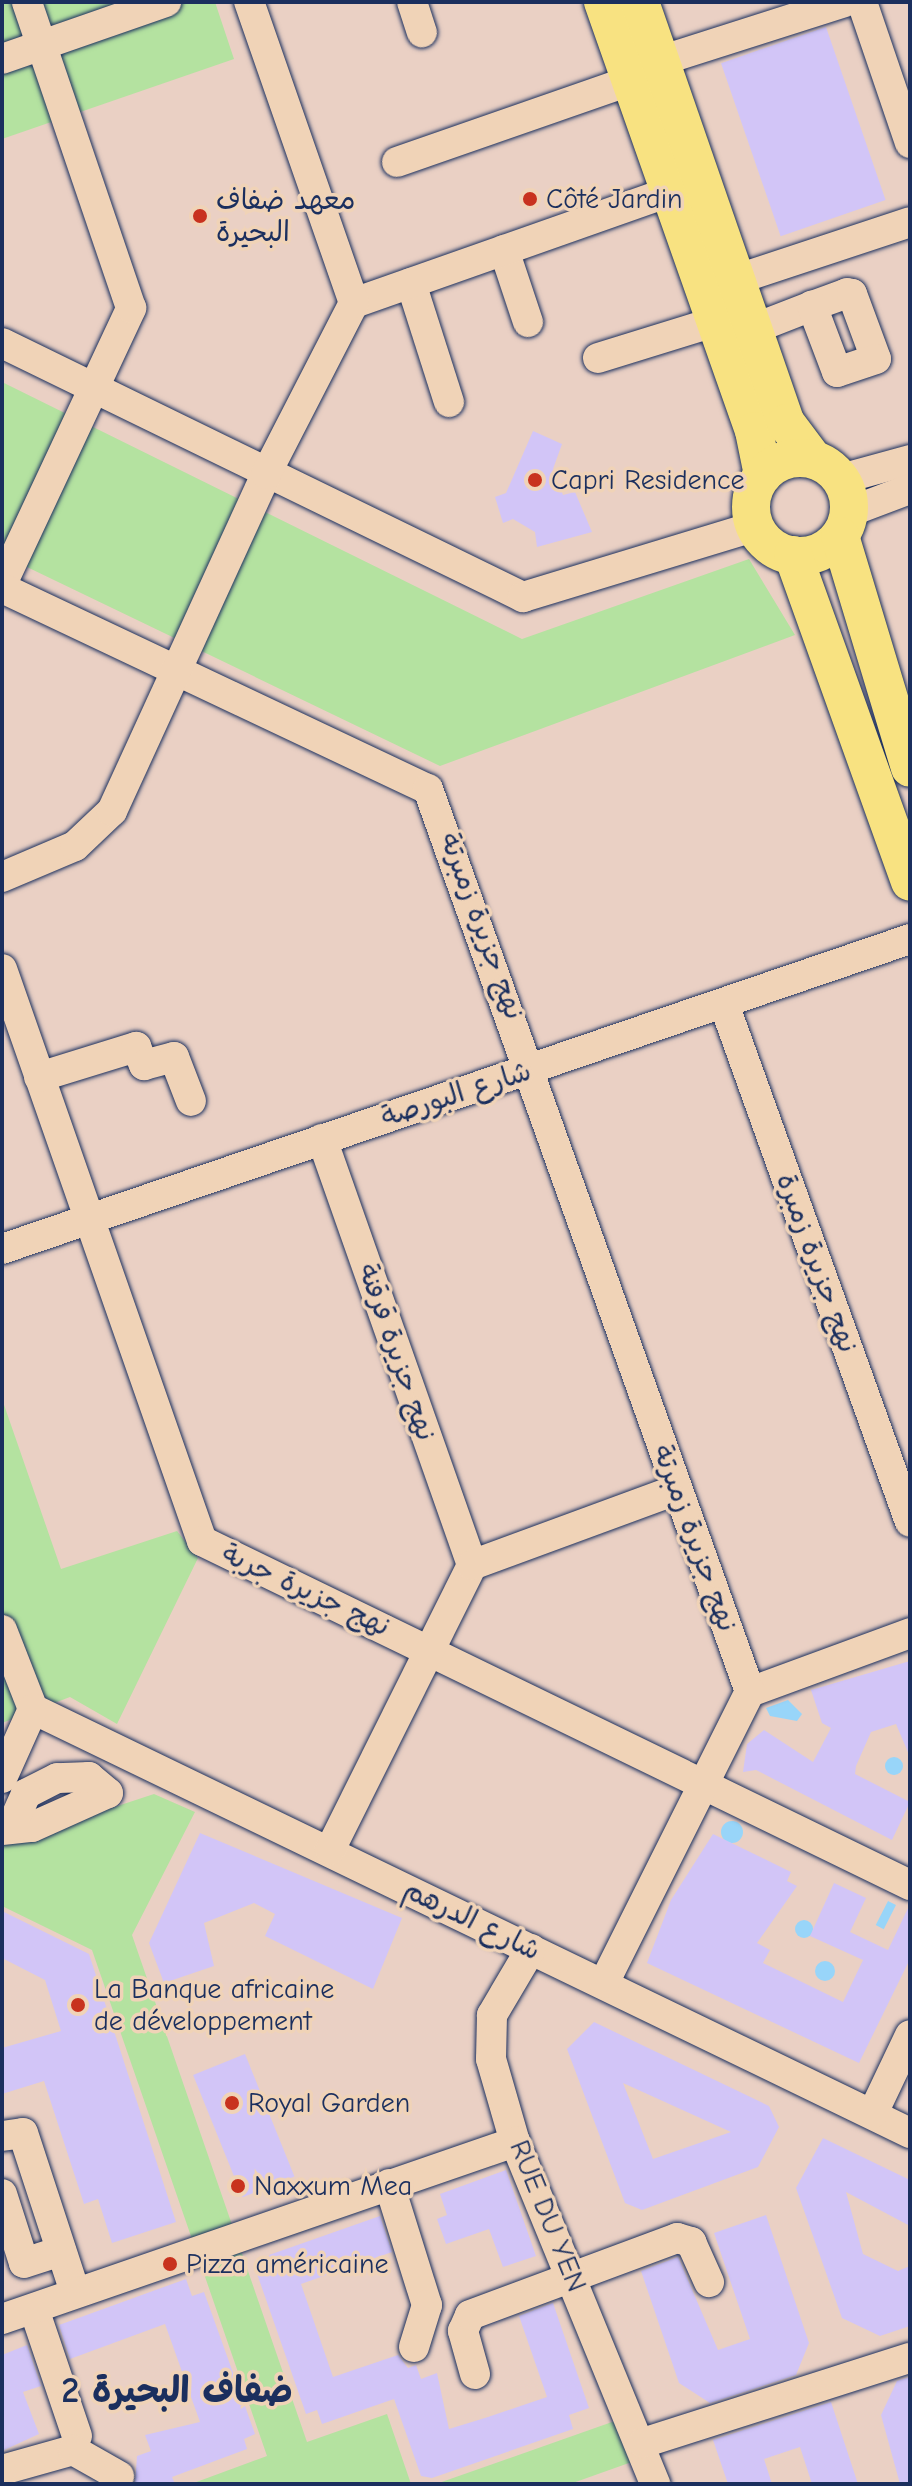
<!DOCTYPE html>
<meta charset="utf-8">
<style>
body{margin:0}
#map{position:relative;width:912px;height:2486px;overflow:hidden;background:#ead0c4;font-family:"Comic Neue","Playpen Sans Arabic",sans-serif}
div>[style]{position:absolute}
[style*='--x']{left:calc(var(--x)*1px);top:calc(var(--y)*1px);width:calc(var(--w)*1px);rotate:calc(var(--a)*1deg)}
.green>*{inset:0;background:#b4e2a0}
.water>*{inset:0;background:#98d5f9;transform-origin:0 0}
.round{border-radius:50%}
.building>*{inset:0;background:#d2c5f7;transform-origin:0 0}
.roads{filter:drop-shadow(0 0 2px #1b2f5e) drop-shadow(0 0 2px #1b2f5e)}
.minor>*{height:30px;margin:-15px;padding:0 15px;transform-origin:15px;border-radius:15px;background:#f0d3b7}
.major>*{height:38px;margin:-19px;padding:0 19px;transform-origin:19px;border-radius:19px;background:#f8e281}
.major>.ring{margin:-19px;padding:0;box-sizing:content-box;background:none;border:38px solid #f8e281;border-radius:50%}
.dots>*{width:22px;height:22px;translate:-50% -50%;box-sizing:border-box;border:4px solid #f0d3b7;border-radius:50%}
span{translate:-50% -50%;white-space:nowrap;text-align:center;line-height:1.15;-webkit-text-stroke:7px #f0d3b7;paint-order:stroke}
.poi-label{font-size:28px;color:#1b2f5e}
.left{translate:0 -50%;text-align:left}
.street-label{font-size:28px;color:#1b2f5e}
.district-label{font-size:36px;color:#1b2f5e;font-weight:700}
.frame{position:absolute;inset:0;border:4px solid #1b2f5e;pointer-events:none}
</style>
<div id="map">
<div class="green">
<div style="clip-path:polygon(2px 2px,215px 2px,234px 59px,2px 139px)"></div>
<div style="clip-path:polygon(2px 382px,522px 639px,749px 559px,795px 635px,440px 766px,2px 555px)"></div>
<div style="clip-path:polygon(2px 1399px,61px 1569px,177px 1531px,198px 1558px,117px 1724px,70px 1697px,2px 1723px)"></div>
<div style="clip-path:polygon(154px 1794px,195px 1812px,132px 1935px,307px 2442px,387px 2414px,411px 2484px,191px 2484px,267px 2456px,92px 1950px,2px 1906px,2px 1844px)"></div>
<div style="clip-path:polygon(629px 2416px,643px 2458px,570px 2484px,436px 2484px)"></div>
</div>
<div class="water">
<div style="clip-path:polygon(788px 1700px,802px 1714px,797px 1721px,770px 1716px,766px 1708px)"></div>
<div class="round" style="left:885px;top:1757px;width:18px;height:18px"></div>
<div class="round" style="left:721px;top:1821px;width:22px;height:22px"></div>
<div style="left:888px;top:1901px;width:9px;height:27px;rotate:27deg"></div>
<div class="round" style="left:795px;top:1920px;width:18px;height:18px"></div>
<div class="round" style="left:815px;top:1961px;width:20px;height:20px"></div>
</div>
<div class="building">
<div style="left:826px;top:27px;width:183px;height:111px;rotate:71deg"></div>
<div style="clip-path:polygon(533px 431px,562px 444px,553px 469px,563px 495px,575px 492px,592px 532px,537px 547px,535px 532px,513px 519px,503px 523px,495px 497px,506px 493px)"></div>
<div style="clip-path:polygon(910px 1661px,910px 1757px,896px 1724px,871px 1732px,856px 1766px,855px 1774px,910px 1802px,892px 1840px,756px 1770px,743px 1772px,747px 1744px,764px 1730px,813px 1762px,831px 1728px,822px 1723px,811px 1690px)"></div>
<div style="clip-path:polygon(200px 1833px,402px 1918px,373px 1989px,265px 1936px,275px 1914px,254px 1903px,204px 1923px,214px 1966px,164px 1983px,149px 1943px)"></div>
<div style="clip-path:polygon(713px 1834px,791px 1872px,787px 1881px,797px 1886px,757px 1943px,770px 1950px,763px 1963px,843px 2002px,863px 1960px,810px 1936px,834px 1883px,866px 1898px,850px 1932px,888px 1950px,910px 1904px,910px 1959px,859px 2063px,647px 1963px,671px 1900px)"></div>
<div style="clip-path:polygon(2px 1911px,89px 1954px,176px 2222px,112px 2243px,98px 2199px,84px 2204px,44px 2081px,2px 2094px,2px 2048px,61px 2031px,45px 1980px,2px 1958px)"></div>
<div style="clip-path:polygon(evenodd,594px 2022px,769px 2106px,779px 2127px,758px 2167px,642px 2210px,625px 2203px,567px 2049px,594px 2022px,623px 2083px,731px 2132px,653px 2159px,623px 2083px)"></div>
<div style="left:245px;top:2054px;width:132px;height:56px;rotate:68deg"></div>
<div style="clip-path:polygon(823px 2138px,910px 2180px,910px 2226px,846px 2192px,863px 2254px,898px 2271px,910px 2266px,910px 2326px,880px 2336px,842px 2318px,796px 2188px)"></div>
<div style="clip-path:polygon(506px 2170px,536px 2256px,503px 2267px,489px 2229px,446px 2244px,437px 2219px,447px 2215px,440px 2194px)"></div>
<div style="clip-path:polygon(766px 2215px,809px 2343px,796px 2375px,710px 2403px,679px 2383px,641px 2271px,678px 2257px,718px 2350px,750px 2339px,714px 2233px)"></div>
<div style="clip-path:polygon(380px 2216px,392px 2252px,301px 2284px,333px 2377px,398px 2355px,408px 2368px,416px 2365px,421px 2379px,437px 2373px,449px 2429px,488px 2417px,547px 2397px,519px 2316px,553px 2303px,589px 2408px,569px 2415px,573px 2429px,432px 2478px,421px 2476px,394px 2399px,322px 2424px,317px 2410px,306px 2414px,255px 2268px,271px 2262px,269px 2255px)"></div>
<div style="clip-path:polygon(186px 2279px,192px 2296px,204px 2292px,255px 2434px,244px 2439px,247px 2449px,172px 2477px,175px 2484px,135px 2484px,137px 2456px,151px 2451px,145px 2435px,200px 2422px,165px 2324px,70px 2359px,59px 2325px)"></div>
<div style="clip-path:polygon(27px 2345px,41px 2386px,23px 2392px,39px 2434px,2px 2451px,2px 2355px)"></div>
<div style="clip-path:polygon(910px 2377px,910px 2484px,900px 2484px,881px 2415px,897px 2381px)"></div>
<div style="clip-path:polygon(831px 2402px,858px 2484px,812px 2484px,800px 2447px,764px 2459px,772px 2484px,728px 2484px,713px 2440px)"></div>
</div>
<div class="roads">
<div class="minor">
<div style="--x:412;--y:2;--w:32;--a:72"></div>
<div style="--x:862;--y:2;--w:149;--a:71.2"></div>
<div style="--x:2;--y:59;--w:174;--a:-19.2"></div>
<div style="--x:660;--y:61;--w:194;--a:-17.7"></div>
<div style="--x:397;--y:162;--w:246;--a:-19.2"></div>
<div style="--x:504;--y:250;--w:76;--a:71.6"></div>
<div style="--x:735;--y:280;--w:184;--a:-18.3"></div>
<div style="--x:411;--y:283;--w:125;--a:72.3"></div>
<div style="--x:354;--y:303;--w:357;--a:-19.4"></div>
<div style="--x:753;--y:329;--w:63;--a:-21.3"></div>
<div style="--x:812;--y:306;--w:37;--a:-20"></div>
<div style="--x:847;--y:293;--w:5;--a:11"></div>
<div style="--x:852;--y:294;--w:69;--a:69.7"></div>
<div style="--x:876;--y:359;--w:41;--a:161.6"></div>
<div style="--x:837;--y:372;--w:71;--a:-110.7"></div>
<div style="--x:2;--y:343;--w:580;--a:25.99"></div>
<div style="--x:523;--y:597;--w:244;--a:-16.9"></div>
<div style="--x:598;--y:358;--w:121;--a:-17.2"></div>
<div style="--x:841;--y:479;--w:72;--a:-15.4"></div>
<div style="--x:849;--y:512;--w:65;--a:-20.7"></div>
<div style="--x:2;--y:584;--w:305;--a:-64.9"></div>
<div style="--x:131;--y:308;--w:323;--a:-108.8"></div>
<div style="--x:2;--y:588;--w:471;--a:25.3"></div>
<div style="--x:428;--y:789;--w:959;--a:70.37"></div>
<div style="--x:2;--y:877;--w:79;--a:-23"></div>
<div style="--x:75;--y:846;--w:51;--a:-43.4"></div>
<div style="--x:112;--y:811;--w:371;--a:-65.4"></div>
<div style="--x:266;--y:474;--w:192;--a:-62.8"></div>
<div style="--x:354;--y:303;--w:319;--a:-109.2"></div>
<div style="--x:2;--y:969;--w:606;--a:70.73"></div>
<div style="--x:202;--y:1541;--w:787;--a:25.91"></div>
<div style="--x:724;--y:1004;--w:550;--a:70.25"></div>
<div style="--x:39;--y:1077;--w:102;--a:-17.2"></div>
<div style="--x:136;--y:1047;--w:20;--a:66"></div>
<div style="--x:144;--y:1065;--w:31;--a:-15"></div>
<div style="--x:174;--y:1057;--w:47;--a:68.9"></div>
<div style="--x:322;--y:1139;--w:452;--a:70.6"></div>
<div style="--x:2;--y:1249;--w:959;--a:-18.85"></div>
<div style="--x:2;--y:1630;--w:85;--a:68.6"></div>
<div style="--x:750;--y:1692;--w:171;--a:-20.2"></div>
<div style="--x:33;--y:1709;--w:974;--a:25.8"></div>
<div style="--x:2;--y:1778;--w:76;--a:-65.8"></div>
<div style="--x:2;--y:1830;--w:30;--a:-6"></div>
<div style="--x:32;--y:1827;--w:83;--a:-24.1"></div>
<div style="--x:108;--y:1793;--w:25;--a:-140"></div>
<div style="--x:89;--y:1777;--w:32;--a:178"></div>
<div style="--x:57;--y:1778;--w:35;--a:153"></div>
<div style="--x:26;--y:1794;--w:35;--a:114"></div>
<div style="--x:330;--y:1850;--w:318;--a:-63.5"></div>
<div style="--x:472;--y:1565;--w:217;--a:-20.2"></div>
<div style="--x:531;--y:1949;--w:77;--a:120.6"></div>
<div style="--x:492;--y:2015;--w:44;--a:91.3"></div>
<div style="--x:491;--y:2059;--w:86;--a:73.9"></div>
<div style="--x:515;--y:2142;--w:370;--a:67.7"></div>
<div style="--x:604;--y:1983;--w:326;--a:-63.4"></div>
<div style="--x:873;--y:2113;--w:86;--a:-64.6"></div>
<div style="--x:2;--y:2136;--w:21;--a:-8"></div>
<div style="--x:23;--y:2133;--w:167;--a:71.9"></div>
<div style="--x:389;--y:2184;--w:127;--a:72.6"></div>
<div style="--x:427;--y:2305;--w:44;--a:107.2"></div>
<div style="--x:2;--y:2194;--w:72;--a:72.3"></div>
<div style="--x:24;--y:2263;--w:39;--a:-18"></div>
<div style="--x:34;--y:2309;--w:134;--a:71.3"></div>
<div style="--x:2;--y:2319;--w:543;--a:-19.04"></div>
<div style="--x:475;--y:2374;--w:45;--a:-105.6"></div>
<div style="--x:463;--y:2331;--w:17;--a:-66"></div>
<div style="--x:470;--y:2315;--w:221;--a:-20.4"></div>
<div style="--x:677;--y:2238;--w:15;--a:16"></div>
<div style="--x:691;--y:2242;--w:44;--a:65.8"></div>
<div style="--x:643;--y:2443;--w:280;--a:-17.7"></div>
<div style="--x:2;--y:2470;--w:74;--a:-15.7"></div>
<div style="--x:73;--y:2450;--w:53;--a:29.5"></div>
</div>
<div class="major">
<div style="--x:603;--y:2;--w:455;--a:70.6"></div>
<div style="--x:754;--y:431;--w:45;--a:78.4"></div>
<div style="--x:640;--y:2;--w:446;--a:70.9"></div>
<div style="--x:786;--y:423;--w:45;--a:53.1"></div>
<div class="ring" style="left:751px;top:458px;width:60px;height:60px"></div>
<div style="--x:840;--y:536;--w:242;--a:73.2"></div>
<div style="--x:793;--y:555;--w:347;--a:70.3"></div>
</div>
</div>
<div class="dots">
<div style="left:530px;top:199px;background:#c8321e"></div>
<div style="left:200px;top:216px;background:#c8321e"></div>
<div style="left:535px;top:480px;background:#c8321e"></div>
<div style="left:78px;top:2005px;background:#c8321e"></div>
<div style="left:232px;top:2103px;background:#c8321e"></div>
<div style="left:238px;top:2186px;background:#c8321e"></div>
<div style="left:170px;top:2264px;background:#c8321e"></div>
</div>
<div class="poi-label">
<span class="left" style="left:546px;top:199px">Côté Jardin</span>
<span class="left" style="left:216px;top:216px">معهد ضفاف<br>البحيرة</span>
<span class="left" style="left:551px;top:480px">Capri Residence</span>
<span class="left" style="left:94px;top:2005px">La Banque africaine<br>de développement</span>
<span class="left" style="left:248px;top:2103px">Royal Garden</span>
<span class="left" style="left:254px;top:2186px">Naxxum Mea</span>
<span class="left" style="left:186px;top:2264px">Pizza américaine</span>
</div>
<div class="street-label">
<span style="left:482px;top:926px;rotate:70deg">نهج جزيرة زمبرتة</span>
<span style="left:456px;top:1094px;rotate:-18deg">شارع البورصة</span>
<span style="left:817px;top:1263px;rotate:70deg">نهج جزيرة زمبرة</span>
<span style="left:397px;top:1352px;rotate:71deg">نهج جزيرة قرقنة</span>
<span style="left:695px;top:1538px;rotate:70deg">نهج جزيرة زمبرتة</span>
<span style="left:306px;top:1590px;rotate:25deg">نهج جزيرة جربة</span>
<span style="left:472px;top:1920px;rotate:26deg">شارع الدرهم</span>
<span style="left:548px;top:2216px;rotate:68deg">RUE DU YEN</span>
</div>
<div class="district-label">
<span style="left:177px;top:2391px">ضفاف البحيرة 2</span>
</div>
<div class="frame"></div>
</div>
